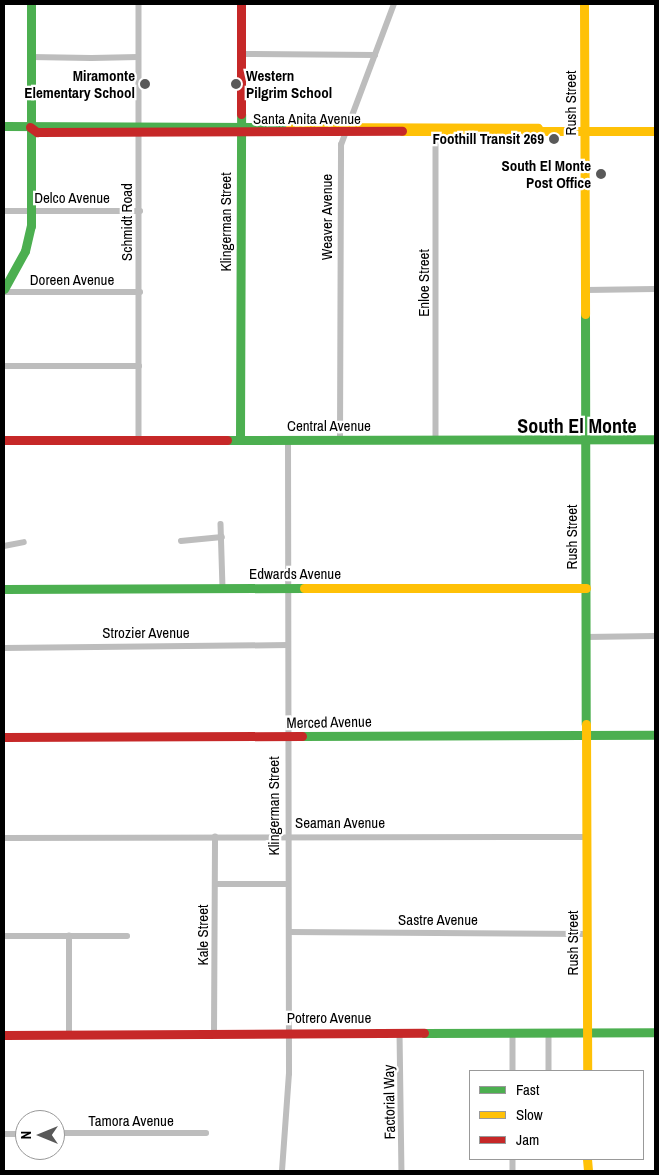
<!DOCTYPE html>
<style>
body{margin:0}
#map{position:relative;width:659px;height:1175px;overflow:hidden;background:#fff;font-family:"Archivo Narrow",sans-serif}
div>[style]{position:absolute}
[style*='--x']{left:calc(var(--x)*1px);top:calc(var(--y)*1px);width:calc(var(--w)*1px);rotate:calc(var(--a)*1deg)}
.street>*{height:5.5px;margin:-2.75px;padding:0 2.75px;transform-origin:2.75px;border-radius:2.75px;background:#bdbdbd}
.fast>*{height:9px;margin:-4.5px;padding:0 4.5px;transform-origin:4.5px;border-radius:4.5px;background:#4caf50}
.slow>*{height:9px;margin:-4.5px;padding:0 4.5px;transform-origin:4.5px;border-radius:4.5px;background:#ffc107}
.jam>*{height:9px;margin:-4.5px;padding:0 4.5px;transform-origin:4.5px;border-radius:4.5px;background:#c62828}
.dots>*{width:14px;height:14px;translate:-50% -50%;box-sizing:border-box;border:2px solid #fff;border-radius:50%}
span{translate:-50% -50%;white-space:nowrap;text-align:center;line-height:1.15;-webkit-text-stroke:4.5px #fff;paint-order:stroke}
.poi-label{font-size:15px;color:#000;font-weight:700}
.right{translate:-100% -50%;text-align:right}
.left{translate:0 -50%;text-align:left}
.street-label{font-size:15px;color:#000}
.district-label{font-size:20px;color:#000;font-weight:700}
.frame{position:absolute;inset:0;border:5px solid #000;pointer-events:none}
.legend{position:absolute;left:469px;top:1070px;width:175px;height:90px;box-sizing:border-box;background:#fff;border:1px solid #999;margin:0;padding:6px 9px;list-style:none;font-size:15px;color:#000}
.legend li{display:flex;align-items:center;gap:10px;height:25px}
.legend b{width:25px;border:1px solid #999}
.north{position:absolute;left:15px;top:1110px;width:50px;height:50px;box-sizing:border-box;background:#fff;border:1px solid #999;border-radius:50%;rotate:270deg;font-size:14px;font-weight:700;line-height:20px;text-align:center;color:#000}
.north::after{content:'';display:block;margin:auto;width:18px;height:22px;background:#595959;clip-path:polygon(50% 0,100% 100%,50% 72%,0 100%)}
</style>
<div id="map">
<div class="street">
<div style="--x:139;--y:4;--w:437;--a:90"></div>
<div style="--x:241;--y:54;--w:134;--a:0.4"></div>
<div style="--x:31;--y:57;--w:60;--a:1"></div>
<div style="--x:92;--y:58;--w:46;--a:-1.2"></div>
<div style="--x:436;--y:129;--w:310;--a:90"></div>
<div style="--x:4;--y:211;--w:136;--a:0"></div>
<div style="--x:586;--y:290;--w:69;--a:-0.8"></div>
<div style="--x:4;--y:292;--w:136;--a:0"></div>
<div style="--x:4;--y:366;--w:135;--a:0"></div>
<div style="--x:340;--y:440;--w:295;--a:-89.8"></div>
<div style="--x:341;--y:145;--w:151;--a:-69.4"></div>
<div style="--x:221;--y:524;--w:63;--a:88.2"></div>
<div style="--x:181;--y:541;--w:41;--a:-5.6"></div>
<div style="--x:4;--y:546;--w:20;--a:-11"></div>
<div style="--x:586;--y:637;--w:69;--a:-0.8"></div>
<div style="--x:4;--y:648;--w:284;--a:-0.6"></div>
<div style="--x:4;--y:838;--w:582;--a:-0.1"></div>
<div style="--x:216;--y:884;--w:72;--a:0"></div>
<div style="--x:289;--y:932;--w:297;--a:0.4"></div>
<div style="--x:4;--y:936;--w:123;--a:0"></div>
<div style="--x:400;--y:1032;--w:139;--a:89.2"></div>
<div style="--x:513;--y:1032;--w:39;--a:90"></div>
<div style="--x:549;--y:1033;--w:38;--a:90"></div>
<div style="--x:214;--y:1034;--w:197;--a:-89.7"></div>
<div style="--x:69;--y:1035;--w:99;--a:-90"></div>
<div style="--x:55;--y:1133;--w:151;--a:0"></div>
<div style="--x:4;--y:1134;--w:21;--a:0"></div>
<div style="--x:513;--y:1159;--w:12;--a:90"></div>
<div style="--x:282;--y:1171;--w:97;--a:-85.9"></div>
<div style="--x:289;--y:1074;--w:634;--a:-90.09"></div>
</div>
<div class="fast">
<div style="--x:4;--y:126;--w:286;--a:0.2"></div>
<div style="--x:4;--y:289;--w:43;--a:-61.1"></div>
<div style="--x:25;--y:251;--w:26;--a:-77"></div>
<div style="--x:31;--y:226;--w:222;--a:-90"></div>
<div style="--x:585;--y:314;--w:410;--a:89.9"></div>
<div style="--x:227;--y:440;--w:428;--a:-0.1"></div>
<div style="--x:240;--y:440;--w:326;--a:-89.8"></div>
<div style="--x:4;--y:589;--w:300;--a:-0.2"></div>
<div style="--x:302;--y:736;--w:353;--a:-0.2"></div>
<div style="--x:424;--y:1033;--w:231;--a:-0.2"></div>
</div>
<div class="slow">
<div style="--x:584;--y:4;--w:310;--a:89.8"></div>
<div style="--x:290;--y:127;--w:248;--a:0.2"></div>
<div style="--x:402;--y:131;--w:253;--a:0"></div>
<div style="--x:304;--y:588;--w:282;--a:0"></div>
<div style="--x:586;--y:724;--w:347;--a:89.8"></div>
<div style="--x:587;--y:1159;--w:12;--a:85"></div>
</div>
<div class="jam">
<div style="--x:241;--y:114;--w:110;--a:-90"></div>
<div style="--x:30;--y:127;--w:9;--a:36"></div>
<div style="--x:37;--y:132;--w:365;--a:-0.2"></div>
<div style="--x:4;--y:440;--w:223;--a:0"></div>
<div style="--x:4;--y:737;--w:298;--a:-0.2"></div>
<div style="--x:4;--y:1035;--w:420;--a:-0.3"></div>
</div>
<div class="dots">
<div style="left:145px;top:84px;background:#595959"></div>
<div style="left:236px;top:84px;background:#595959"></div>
<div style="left:554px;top:139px;background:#595959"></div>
<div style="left:601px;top:174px;background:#595959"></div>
</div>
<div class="poi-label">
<span class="right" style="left:135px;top:84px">Miramonte<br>Elementary School</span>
<span class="left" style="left:246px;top:84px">Western<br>Pilgrim School</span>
<span class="right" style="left:544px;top:139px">Foothill Transit 269</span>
<span class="right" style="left:591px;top:174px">South El Monte<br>Post Office</span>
</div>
<div class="street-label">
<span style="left:571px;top:103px;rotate:-90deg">Rush Street</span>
<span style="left:307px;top:119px">Santa Anita Avenue</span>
<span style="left:72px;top:198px">Delco Avenue</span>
<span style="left:327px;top:217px;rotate:-90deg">Weaver Avenue</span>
<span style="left:127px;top:222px;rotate:-90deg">Schmidt Road</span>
<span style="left:226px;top:222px;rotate:-90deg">Klingerman Street</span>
<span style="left:72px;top:280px">Doreen Avenue</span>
<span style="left:424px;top:283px;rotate:-90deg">Enloe Street</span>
<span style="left:329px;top:426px">Central Avenue</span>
<span style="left:572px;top:537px;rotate:-90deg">Rush Street</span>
<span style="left:295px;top:574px">Edwards Avenue</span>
<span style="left:146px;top:633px">Strozier Avenue</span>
<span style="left:329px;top:722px;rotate:-1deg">Merced Avenue</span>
<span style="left:274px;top:806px;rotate:-90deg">Klingerman Street</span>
<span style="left:340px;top:823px">Seaman Avenue</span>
<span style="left:438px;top:920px">Sastre Avenue</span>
<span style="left:203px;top:935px;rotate:-90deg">Kale Street</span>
<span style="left:573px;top:943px;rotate:-90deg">Rush Street</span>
<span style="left:329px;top:1018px">Potrero Avenue</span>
<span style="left:389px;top:1102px;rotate:-91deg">Factorial Way</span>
<span style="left:131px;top:1121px">Tamora Avenue</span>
</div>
<div class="district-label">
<span style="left:577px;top:425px">South El Monte</span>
</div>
<div class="frame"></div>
<ul class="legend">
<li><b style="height:6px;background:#4caf50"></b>Fast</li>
<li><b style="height:6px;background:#ffc107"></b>Slow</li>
<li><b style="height:6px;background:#c62828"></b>Jam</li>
</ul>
<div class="north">N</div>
</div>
